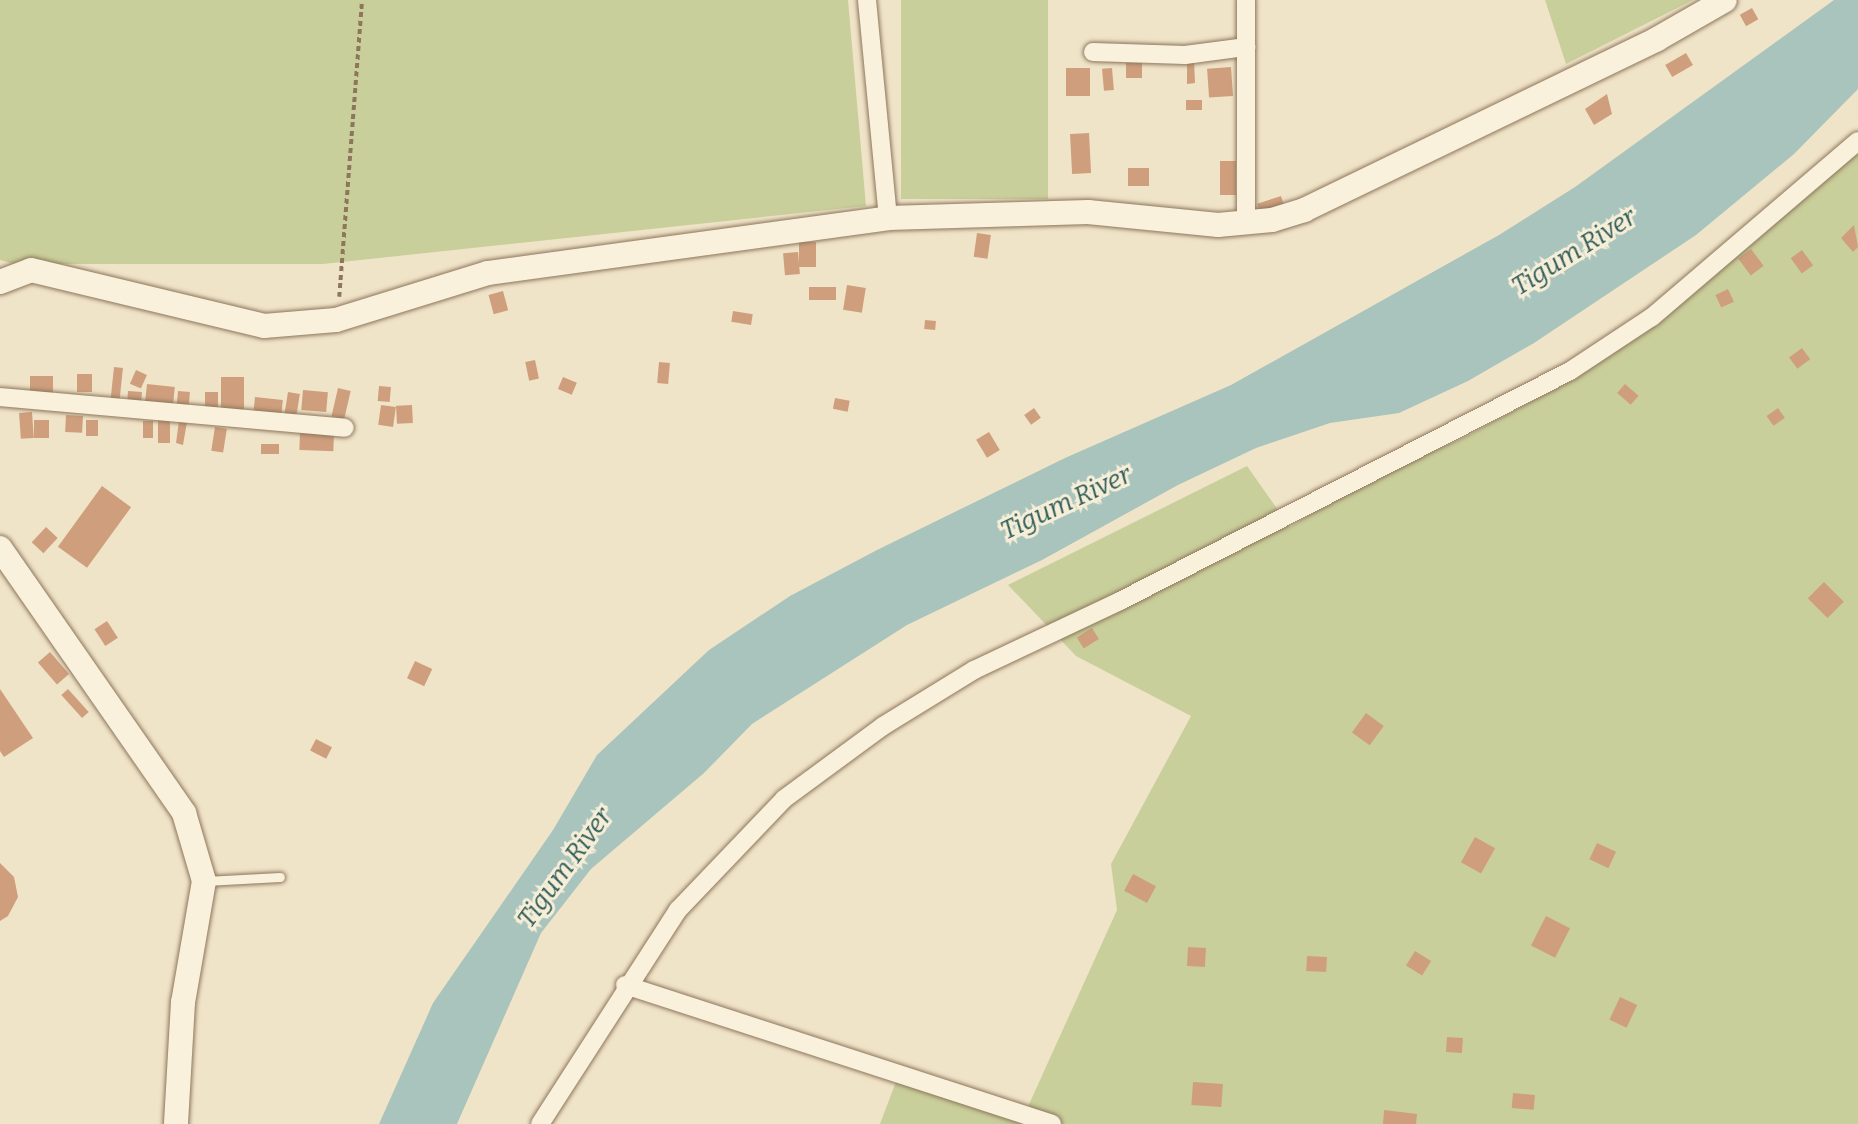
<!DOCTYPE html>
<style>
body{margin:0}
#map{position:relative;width:1858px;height:1124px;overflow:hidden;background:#f0e4c8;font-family:Bitter,serif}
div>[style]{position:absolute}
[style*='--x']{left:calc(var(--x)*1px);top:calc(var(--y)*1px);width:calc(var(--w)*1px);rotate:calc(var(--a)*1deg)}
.green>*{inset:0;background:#c9cf9b;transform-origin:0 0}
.water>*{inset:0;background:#a9c4bc}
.building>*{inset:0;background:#cf9f7d;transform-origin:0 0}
.path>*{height:3.5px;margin-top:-1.75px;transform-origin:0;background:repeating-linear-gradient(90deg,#8d765c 0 5px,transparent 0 8.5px)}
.roads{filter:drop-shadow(0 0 2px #8d765c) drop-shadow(0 0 2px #8d765c)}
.lane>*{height:9px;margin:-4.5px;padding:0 4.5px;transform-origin:4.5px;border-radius:4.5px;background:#faf1dc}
.street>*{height:18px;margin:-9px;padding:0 9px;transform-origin:9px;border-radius:9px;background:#faf1dc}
.secondary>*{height:24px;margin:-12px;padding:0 12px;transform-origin:12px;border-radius:12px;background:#faf1dc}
span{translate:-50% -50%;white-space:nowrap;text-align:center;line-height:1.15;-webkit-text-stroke:6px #f7eed8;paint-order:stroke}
.water-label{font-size:26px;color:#2f5d5a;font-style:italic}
</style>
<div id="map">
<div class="green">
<div style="clip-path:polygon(0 0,848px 0,866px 206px,323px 264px,14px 264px,0 260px)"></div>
<div style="left:901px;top:0;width:147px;height:199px"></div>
<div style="clip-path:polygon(1545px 0,1693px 0,1566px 64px)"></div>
<div style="clip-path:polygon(1858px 153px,1858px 1124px,880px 1124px,897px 1079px,1021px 1122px,1117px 910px,1111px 864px,1191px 716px,1076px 656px,1008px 585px,1247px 466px,1290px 527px,1360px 484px,1459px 440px,1574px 379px,1653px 325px)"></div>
</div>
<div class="water">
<div style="clip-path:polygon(1834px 0,1858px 0,1858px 89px,1794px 154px,1696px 235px,1534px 343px,1468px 381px,1399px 413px,1330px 423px,1256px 448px,1178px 485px,1042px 560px,907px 625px,752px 724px,704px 773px,591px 869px,541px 933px,457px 1124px,379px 1124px,433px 1003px,553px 830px,597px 755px,709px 650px,790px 596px,877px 550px,1065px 458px,1231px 385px,1499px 235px,1575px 187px)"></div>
</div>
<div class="building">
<div style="left:1752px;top:8px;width:13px;height:14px;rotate:61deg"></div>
<div style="left:1686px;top:53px;width:14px;height:24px;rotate:60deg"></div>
<div style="clip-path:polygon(1187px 60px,1194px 60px,1195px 83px,1187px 84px)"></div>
<div style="left:1142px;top:63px;width:15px;height:16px;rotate:90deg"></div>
<div style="left:1231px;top:67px;width:29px;height:24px;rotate:86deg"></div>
<div style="left:1066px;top:68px;width:24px;height:28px"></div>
<div style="left:1112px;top:68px;width:22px;height:10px;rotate:85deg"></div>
<div style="clip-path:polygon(1607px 94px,1612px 114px,1594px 125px,1585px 109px)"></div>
<div style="left:1186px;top:100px;width:16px;height:10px"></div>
<div style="left:1089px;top:133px;width:40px;height:19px;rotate:87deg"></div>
<div style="left:1236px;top:161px;width:34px;height:16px;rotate:90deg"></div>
<div style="left:1128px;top:168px;width:21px;height:18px"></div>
<div style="left:1281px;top:196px;width:9px;height:25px;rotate:72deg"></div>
<div style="clip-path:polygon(1854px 225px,1858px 247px,1853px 252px,1841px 238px)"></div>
<div style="left:977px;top:233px;width:14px;height:24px;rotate:8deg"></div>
<div style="left:799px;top:242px;width:17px;height:25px"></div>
<div style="left:1751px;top:249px;width:21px;height:16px;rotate:53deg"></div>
<div style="left:1802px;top:250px;width:19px;height:14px;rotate:54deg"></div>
<div style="left:798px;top:252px;width:22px;height:15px;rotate:85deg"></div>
<div style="left:847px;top:285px;width:19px;height:25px;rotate:9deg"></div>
<div style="left:809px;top:287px;width:27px;height:13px"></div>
<div style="left:1728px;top:289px;width:14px;height:14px;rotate:65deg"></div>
<div style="left:503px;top:291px;width:20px;height:15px;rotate:75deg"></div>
<div style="left:733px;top:311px;width:20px;height:11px;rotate:9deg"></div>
<div style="left:925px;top:320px;width:11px;height:9px;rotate:5deg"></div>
<div style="left:1802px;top:348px;width:14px;height:16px;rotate:54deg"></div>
<div style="left:535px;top:360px;width:19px;height:10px;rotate:78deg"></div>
<div style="left:659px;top:362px;width:11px;height:21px;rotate:5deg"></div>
<div style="left:114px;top:367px;width:9px;height:33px;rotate:6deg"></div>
<div style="left:136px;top:370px;width:12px;height:15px;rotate:24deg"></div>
<div style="left:77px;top:374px;width:15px;height:18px"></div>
<div style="left:30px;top:376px;width:23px;height:20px"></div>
<div style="left:221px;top:377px;width:23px;height:35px"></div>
<div style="left:563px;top:377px;width:15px;height:13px;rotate:23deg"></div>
<div style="left:147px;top:384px;width:28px;height:22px;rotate:6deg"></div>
<div style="left:1625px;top:384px;width:18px;height:12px;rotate:41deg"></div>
<div style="left:379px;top:386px;width:12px;height:15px;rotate:5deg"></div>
<div style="left:338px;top:388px;width:13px;height:29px;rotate:13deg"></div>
<div style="left:303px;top:390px;width:25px;height:20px;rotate:5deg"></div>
<div style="left:128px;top:391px;width:14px;height:11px;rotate:4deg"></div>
<div style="left:178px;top:391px;width:12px;height:18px;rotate:5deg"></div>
<div style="left:205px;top:392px;width:13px;height:16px"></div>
<div style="left:288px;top:392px;width:12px;height:24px;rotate:9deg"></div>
<div style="left:255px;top:397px;width:28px;height:14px;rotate:6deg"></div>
<div style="left:835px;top:398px;width:15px;height:11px;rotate:11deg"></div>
<div style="left:381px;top:405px;width:15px;height:20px;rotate:8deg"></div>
<div style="left:412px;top:405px;width:18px;height:16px;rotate:87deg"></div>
<div style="left:1034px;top:408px;width:12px;height:12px;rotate:55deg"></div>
<div style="left:1778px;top:408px;width:12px;height:14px;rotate:55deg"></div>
<div style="left:32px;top:412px;width:26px;height:13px;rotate:86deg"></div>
<div style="left:66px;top:415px;width:17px;height:17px;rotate:3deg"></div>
<div style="left:158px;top:419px;width:12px;height:24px"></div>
<div style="left:34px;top:420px;width:15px;height:18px"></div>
<div style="left:86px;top:420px;width:12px;height:16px"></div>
<div style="left:143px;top:421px;width:10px;height:17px"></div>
<div style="clip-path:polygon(179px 421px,187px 422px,183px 445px,176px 443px)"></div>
<div style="left:215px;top:427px;width:12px;height:24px;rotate:9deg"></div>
<div style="left:300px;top:432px;width:34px;height:18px;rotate:2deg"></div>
<div style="left:989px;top:432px;width:21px;height:15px;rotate:59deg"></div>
<div style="left:261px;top:444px;width:18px;height:10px"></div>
<div style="left:102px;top:486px;width:36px;height:75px;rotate:36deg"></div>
<div style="left:46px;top:527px;width:16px;height:21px;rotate:43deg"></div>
<div style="left:1824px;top:582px;width:28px;height:23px;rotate:45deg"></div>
<div style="left:107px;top:621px;width:20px;height:15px;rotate:57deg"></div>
<div style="left:1092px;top:628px;width:13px;height:18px;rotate:58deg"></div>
<div style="left:50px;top:652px;width:29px;height:16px;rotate:49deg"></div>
<div style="left:415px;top:661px;width:19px;height:19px;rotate:25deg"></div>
<div style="clip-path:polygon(0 689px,33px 738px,4px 757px,0 751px)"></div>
<div style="left:68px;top:689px;width:31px;height:9px;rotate:48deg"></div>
<div style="left:1366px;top:713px;width:22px;height:24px;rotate:36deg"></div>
<div style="left:316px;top:739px;width:18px;height:13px;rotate:27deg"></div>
<div style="left:1475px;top:837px;width:23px;height:29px;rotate:29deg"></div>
<div style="left:1597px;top:843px;width:21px;height:18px;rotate:25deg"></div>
<div style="clip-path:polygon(0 863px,14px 877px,18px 897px,8px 916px,0 921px)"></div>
<div style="left:1133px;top:874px;width:26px;height:19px;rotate:28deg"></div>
<div style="left:1546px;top:916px;width:27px;height:33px;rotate:27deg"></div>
<div style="left:1188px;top:947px;width:18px;height:19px;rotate:3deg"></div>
<div style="left:1415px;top:951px;width:19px;height:17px;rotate:32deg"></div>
<div style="left:1307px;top:956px;width:20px;height:15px;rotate:3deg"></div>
<div style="left:1620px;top:997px;width:19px;height:25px;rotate:25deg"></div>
<div style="left:1447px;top:1037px;width:16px;height:15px;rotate:4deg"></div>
<div style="left:1193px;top:1082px;width:30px;height:23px;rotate:4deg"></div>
<div style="left:1513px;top:1093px;width:22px;height:15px;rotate:5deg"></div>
<div style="clip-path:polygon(1384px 1110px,1417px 1114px,1416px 1124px,1383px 1124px)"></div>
</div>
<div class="path">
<div style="--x:339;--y:297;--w:298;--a:-85.6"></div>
</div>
<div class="roads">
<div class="lane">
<div style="--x:205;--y:881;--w:75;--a:-3.1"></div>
</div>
<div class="street">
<div style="--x:867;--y:0;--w:219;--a:84.5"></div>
<div style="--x:1093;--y:52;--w:92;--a:1.9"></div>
<div style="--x:1185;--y:55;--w:62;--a:-7.5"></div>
<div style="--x:1246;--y:224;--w:224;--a:-90"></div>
<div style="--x:0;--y:397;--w:346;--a:5.1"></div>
<div style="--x:625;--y:985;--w:449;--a:18"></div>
<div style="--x:540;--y:1124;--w:255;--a:-57.2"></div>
<div style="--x:678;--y:910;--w:153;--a:-46.3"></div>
<div style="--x:784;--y:799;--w:123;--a:-36.4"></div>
<div style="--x:883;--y:726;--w:107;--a:-31.6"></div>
<div style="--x:974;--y:670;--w:161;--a:-25.3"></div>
<div style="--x:1120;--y:601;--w:505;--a:-27.07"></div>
<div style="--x:1570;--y:371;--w:98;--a:-33.4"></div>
<div style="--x:1652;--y:317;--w:271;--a:-40.5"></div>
</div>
<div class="secondary">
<div style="--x:0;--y:282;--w:33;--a:-21"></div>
<div style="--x:31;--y:270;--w:240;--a:13.5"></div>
<div style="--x:264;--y:326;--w:72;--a:-4.8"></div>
<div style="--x:336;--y:320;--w:159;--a:-17.2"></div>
<div style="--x:488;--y:273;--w:404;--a:-7.8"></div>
<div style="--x:888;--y:218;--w:200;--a:-1.7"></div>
<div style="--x:1088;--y:212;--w:131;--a:5.7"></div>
<div style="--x:1218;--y:225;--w:54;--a:-5.3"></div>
<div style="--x:1272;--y:220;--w:34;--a:-17"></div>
<div style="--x:1304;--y:210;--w:392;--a:-25.8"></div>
<div style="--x:1657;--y:39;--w:78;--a:-29.8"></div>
<div style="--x:0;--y:548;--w:323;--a:55.2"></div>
<div style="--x:184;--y:813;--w:71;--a:73.6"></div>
<div style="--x:204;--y:881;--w:123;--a:99.8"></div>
<div style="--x:183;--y:1002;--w:122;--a:93.3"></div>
</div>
</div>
<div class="water-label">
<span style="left:1574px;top:252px;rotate:-32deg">Tigum River</span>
<span style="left:1066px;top:503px;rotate:-25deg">Tigum River</span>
<span style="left:565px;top:868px;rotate:-54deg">Tigum River</span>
</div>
</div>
